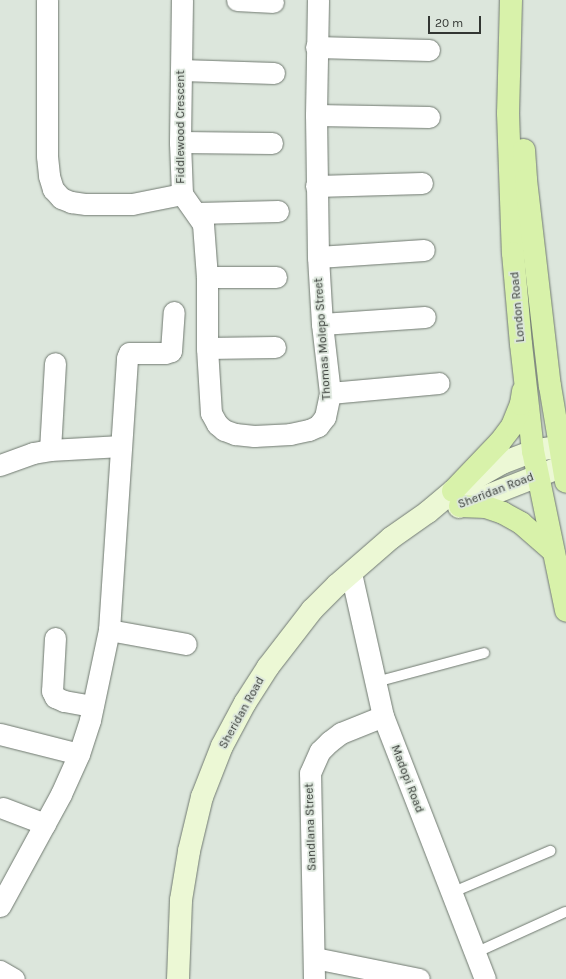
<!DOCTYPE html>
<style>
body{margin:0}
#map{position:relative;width:566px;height:979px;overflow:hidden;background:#dce6dc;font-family:Karla,sans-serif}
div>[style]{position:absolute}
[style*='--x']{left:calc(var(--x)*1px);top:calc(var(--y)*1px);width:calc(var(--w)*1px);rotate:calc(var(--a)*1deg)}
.roads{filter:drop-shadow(0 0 1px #707970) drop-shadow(0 0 1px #707970)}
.lane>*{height:10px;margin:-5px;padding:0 5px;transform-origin:5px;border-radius:5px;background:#fff}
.street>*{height:21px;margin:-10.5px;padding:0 10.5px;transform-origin:10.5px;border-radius:10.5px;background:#fff}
.secondary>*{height:22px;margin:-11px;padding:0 11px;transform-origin:11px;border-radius:11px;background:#ecf8d5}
.primary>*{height:22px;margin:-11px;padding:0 11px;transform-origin:11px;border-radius:11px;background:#d8f2aa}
span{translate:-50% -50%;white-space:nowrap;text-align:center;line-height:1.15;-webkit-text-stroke:3.5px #dce6dc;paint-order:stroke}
.street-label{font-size:12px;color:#323632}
.scale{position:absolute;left:428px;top:16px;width:53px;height:18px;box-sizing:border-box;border:2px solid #323632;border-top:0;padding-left:5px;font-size:12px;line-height:14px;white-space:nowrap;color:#323632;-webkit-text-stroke:3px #dce6dc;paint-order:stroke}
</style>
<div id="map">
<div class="roads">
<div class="lane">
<div style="--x:376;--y:682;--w:112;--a:-15"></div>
<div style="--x:451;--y:893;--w:108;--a:-23"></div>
<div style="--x:475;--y:953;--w:99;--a:-24.5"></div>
</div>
<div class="street">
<div style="--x:47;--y:0;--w:156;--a:90"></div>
<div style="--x:47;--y:156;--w:20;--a:84"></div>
<div style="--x:49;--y:176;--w:14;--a:73"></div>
<div style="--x:53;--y:189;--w:12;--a:48"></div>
<div style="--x:61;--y:198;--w:11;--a:22"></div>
<div style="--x:71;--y:202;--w:15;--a:8"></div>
<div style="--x:86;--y:204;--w:46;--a:0"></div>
<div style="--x:132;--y:204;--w:51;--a:-11.3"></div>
<div style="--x:182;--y:194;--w:52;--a:-92.2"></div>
<div style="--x:180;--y:142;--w:142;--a:-89.2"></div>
<div style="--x:237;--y:0;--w:36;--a:3"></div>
<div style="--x:316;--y:47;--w:113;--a:1.5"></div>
<div style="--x:181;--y:70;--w:93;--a:1.8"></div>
<div style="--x:316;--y:115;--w:113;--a:1"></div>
<div style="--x:180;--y:142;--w:92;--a:0.6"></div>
<div style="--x:316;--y:186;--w:106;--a:-1.6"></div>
<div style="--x:182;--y:194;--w:37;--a:55"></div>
<div style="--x:203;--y:224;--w:53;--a:85.7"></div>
<div style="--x:207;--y:277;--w:71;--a:90"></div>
<div style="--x:207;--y:348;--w:65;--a:86.5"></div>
<div style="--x:211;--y:413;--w:13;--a:61"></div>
<div style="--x:217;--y:424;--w:9;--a:41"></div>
<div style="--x:224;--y:430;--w:12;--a:20"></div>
<div style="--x:235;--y:434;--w:19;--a:6"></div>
<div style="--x:254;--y:436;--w:36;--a:-3"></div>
<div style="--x:290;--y:434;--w:19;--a:-12"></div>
<div style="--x:309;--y:430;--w:10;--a:-24"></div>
<div style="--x:318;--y:426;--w:11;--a:-52"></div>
<div style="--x:325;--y:417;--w:25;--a:-78"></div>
<div style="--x:330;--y:393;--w:69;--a:-96.6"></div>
<div style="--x:322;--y:324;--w:67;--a:-93.4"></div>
<div style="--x:318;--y:257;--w:142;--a:-90.8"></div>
<div style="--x:316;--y:115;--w:115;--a:-89"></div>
<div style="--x:197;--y:213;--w:81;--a:-1.4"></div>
<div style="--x:318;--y:257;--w:106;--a:-3.8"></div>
<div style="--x:207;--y:277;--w:69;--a:0"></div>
<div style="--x:322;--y:324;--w:103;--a:-3.9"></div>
<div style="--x:207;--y:348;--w:68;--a:-0.8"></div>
<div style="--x:330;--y:393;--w:109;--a:-5.2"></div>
<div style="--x:50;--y:450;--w:87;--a:-86.7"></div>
<div style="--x:0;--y:465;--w:35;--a:-20"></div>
<div style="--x:33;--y:453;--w:17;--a:-10"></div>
<div style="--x:50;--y:450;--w:71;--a:-3.2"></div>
<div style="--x:351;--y:573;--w:147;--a:77.4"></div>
<div style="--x:383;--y:716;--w:282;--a:68.8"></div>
<div style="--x:109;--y:630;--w:78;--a:10.3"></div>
<div style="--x:55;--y:638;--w:53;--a:93.2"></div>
<div style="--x:52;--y:691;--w:7;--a:63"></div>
<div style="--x:55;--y:697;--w:10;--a:24"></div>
<div style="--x:64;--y:701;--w:29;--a:10"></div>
<div style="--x:0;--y:734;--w:81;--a:14.2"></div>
<div style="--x:3;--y:808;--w:45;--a:20.9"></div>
<div style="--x:0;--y:906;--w:128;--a:-61.4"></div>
<div style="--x:61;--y:794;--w:44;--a:-65.8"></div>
<div style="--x:79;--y:754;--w:36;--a:-72"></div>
<div style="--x:90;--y:720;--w:92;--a:-78.1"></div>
<div style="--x:109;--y:630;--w:273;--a:-86.2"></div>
<div style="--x:127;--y:358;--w:5;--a:-68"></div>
<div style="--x:129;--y:353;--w:36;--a:0"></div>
<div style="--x:165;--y:353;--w:6;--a:-18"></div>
<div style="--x:171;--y:351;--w:39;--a:-86"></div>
<div style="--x:315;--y:958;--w:106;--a:11.4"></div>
<div style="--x:0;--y:971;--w:16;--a:30"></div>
<div style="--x:314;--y:979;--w:206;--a:-91.1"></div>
<div style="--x:310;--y:773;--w:24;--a:-66"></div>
<div style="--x:320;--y:751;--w:13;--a:-45"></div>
<div style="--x:329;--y:742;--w:15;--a:-37"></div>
<div style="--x:341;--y:733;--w:45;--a:-22"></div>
</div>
<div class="secondary">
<div style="--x:459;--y:507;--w:112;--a:-21.5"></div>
<div style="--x:178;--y:979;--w:79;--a:-87.8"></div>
<div style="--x:181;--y:900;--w:50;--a:-80.7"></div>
<div style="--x:189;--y:851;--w:56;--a:-76.5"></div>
<div style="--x:202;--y:797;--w:55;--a:-68.6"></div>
<div style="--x:222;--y:746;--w:49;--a:-61.9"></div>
<div style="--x:245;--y:703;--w:43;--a:-57.4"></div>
<div style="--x:268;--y:667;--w:72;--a:-52.3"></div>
<div style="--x:312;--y:610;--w:35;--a:-45"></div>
<div style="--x:337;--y:585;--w:72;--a:-41"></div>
<div style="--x:391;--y:538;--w:45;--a:-35.1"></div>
<div style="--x:428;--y:512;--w:33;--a:-40"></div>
<div style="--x:453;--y:491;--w:56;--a:-29.7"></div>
<div style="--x:502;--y:463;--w:33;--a:-21"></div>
<div style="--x:533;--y:451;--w:27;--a:-10"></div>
</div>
<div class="primary">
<div style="--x:511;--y:0;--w:113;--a:91.5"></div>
<div style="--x:508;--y:113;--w:140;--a:88"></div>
<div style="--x:513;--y:253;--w:91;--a:85"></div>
<div style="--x:521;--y:344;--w:108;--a:83.6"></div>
<div style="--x:533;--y:451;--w:163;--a:78.3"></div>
<div style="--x:524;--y:150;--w:30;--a:86"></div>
<div style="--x:526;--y:180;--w:207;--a:83.4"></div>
<div style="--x:550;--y:386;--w:97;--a:80.5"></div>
<div style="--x:453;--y:491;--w:68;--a:-46.2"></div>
<div style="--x:500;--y:442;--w:20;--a:-53"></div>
<div style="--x:512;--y:426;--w:24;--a:-68"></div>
<div style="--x:521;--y:404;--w:13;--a:-81"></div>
<div style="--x:460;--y:506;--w:26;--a:2"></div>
<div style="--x:486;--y:507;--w:18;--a:19"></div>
<div style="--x:503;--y:513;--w:21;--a:29"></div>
<div style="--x:521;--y:523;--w:43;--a:41.2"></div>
</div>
</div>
<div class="street-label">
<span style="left:181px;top:127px;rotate:-90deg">Fiddlewood Crescent</span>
<span style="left:518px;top:307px;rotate:-95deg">London Road</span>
<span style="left:323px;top:339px;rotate:-94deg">Thomas Molepo Street</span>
<span style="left:496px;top:491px;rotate:-21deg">Sheridan Road</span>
<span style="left:242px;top:713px;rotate:-61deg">Sheridan Road</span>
<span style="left:407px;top:779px;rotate:69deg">Madopi Road</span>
<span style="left:311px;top:827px;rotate:-92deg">Sandlana Street</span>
</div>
<div class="scale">20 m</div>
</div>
